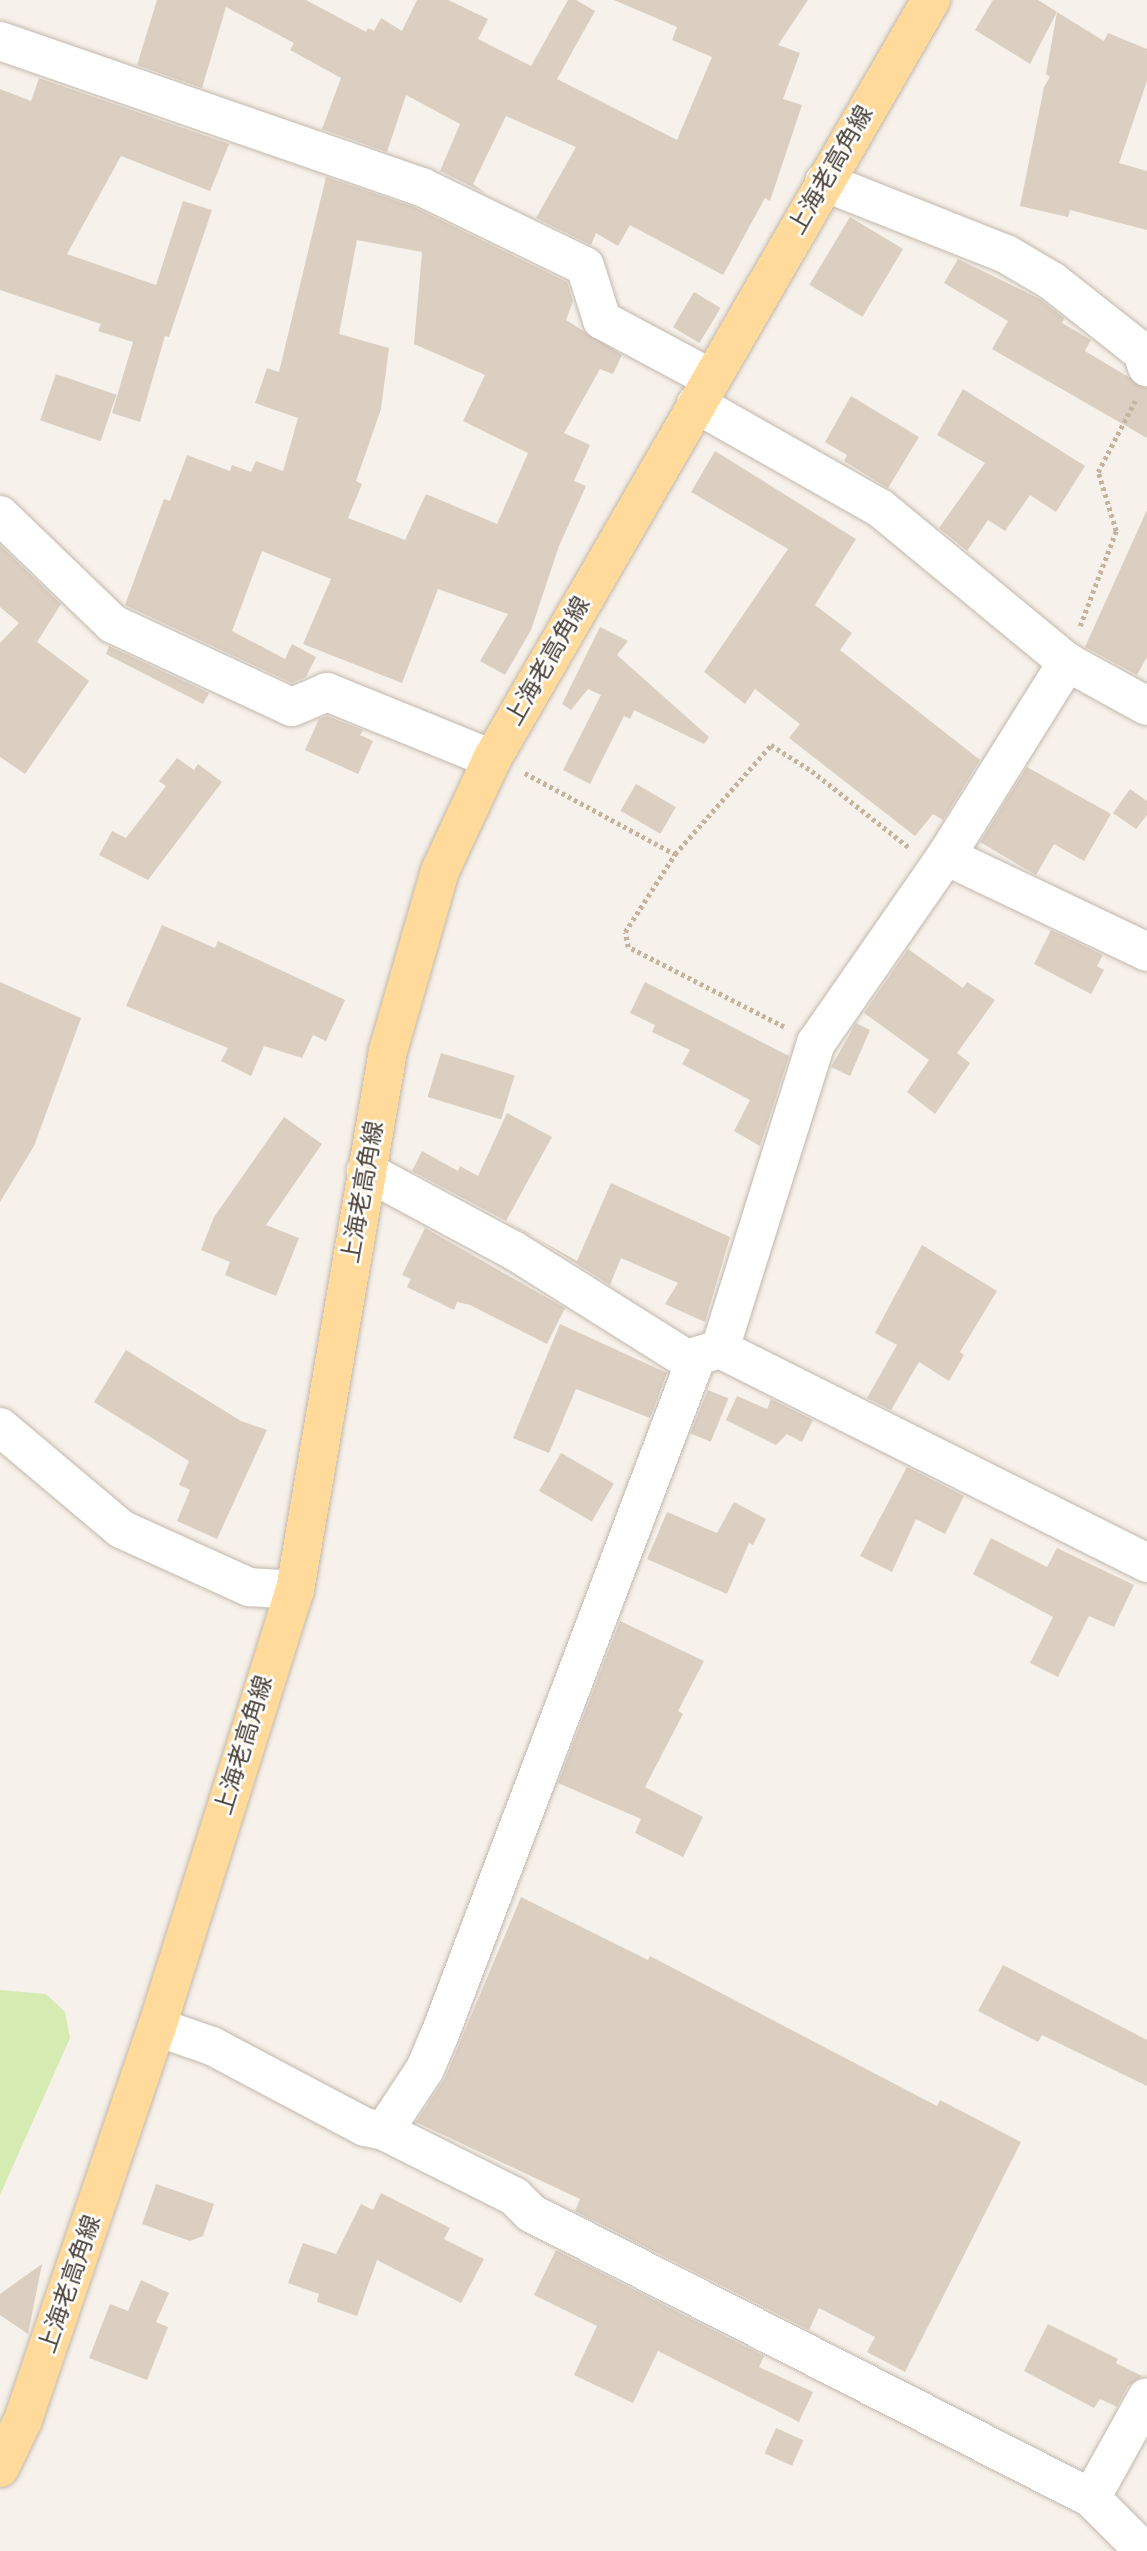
<!DOCTYPE html>
<meta charset="utf-8">
<style>
body{margin:0}
#map{position:relative;width:1147px;height:2551px;overflow:hidden;background:#f6f1ea;font-family:"Sofia Sans Condensed","Noto Sans JP",sans-serif}
div>[style]{position:absolute}
[style*='--x']{left:calc(var(--x)*1px);top:calc(var(--y)*1px);width:calc(var(--w)*1px);rotate:calc(var(--a)*1deg)}
.green>*{inset:0;background:#d6ebb2}
.building>*{inset:0;background:#dbcfc2;transform-origin:0 0}
.path>*{height:4.5px;margin-top:-2.25px;transform-origin:0;background:repeating-linear-gradient(90deg,#c4b39d 0 3.5px,transparent 0 7px)}
.roads{filter:drop-shadow(0 0 2px #c2b8ac) drop-shadow(0 0 2px #c2b8ac)}
.minor>*{height:38px;margin:-19px;padding:0 19px;transform-origin:19px;border-radius:19px;background:#fff}
.major>*{height:38px;margin:-19px;padding:0 19px;transform-origin:19px;border-radius:19px;background:#ffda9a}
span{translate:-50% -50%;white-space:nowrap;text-align:center;line-height:1.15;-webkit-text-stroke:5px #fff;paint-order:stroke}
.street-label{font-size:24px;color:#4a4138}
</style>
<div id="map">
<div class="green">
<div style="clip-path:polygon(0 1990px,46px 1994px,65px 2012px,70px 2038px,0 2195px)"></div>
</div>
<div class="building">
<div style="clip-path:polygon(157px 0,306px 0,366px 32px,368px 28px,374px 31px,381px 18px,402px 31px,417px 0,448px 0,488px 19px,478px 39px,531px 66px,568px 0,576px 0,595px 11px,557px 79px,677px 140px,712px 57px,672px 40px,677px 27px,614px 0,808px 0,778px 45px,800px 53px,783px 99px,802px 105px,770px 201px,765px 198px,723px 275px,630px 225px,618px 246px,596px 233px,591px 245px,536px 218px,576px 147px,506px 116px,473px 184px,485px 193px,440px 171px,460px 124px,406px 95px,387px 152px,322px 129px,341px 78px,290px 50px,294px 43px,226px 7px,202px 88px,137px 65px)"></div>
<div style="clip-path:polygon(993px 0,1038px 0,1057px 12px,1030px 64px,975px 30px)"></div>
<div style="clip-path:polygon(1057px 12px,1104px 41px,1108px 33px,1147px 49px,1147px 81px,1119px 163px,1147px 171px,1147px 230px,1070px 210px,1068px 217px,1020px 206px,1044px 87px,1050px 77px,1046px 74px)"></div>
<div style="clip-path:polygon(39px 78px,229px 144px,210px 191px,121px 156px,67px 254px,156px 285px,183px 201px,212px 210px,169px 337px,165px 336px,140px 422px,112px 413px,133px 342px,98px 331px,101px 324px,0 290px,0 89px,31px 101px)"></div>
<div style="clip-path:polygon(evenodd,326px 177px,414px 207px,567px 282px,573px 301px,566px 320px,622px 355px,613px 374px,600px 369px,564px 433px,590px 445px,574px 481px,586px 486px,559px 546px,531px 630px,505px 675px,480px 661px,508px 614px,438px 589px,402px 683px,303px 644px,331px 579px,262px 551px,232px 631px,285px 659px,292px 644px,316px 657px,306px 677px,292px 683px,125px 605px,164px 499px,170px 501px,187px 455px,230px 471px,232px 465px,251px 472px,256px 461px,283px 471px,298px 418px,255px 403px,267px 368px,279px 372px,326px 177px,357px 240px,422px 252px,414px 344px,485px 375px,463px 421px,528px 453px,497px 524px,426px 494px,405px 540px,348px 518px,362px 484px,356px 481px,381px 409px,389px 348px,339px 334px,357px 240px)"></div>
<div style="left:850px;top:217px;width:62px;height:79px;rotate:31deg"></div>
<div style="clip-path:polygon(958px 259px,1040px 299px,1064px 318px,1062px 323px,1091px 340px,1085px 351px,1147px 388px,1147px 438px,992px 349px,1008px 321px,944px 283px)"></div>
<div style="left:694px;top:292px;width:31px;height:41px;rotate:31deg"></div>
<div style="left:56px;top:374px;width:64px;height:49px;rotate:19deg"></div>
<div style="clip-path:polygon(963px 389px,1085px 466px,1056px 512px,1030px 495px,1005px 531px,988px 520px,967px 551px,939px 528px,985px 463px,937px 435px)"></div>
<div style="clip-path:polygon(851px 396px,919px 437px,888px 488px,844px 461px,847px 455px,825px 442px)"></div>
<div style="clip-path:polygon(715px 451px,856px 539px,815px 605px,852px 633px,840px 650px,980px 760px,943px 820px,933px 814px,915px 836px,789px 738px,800px 724px,755px 689px,745px 704px,704px 672px,788px 549px,691px 492px)"></div>
<div style="clip-path:polygon(1147px 510px,1147px 657px,1137px 675px,1085px 647px)"></div>
<div style="clip-path:polygon(0 545px,61px 604px,37px 642px,89px 681px,25px 774px,0 757px,0 643px,19px 623px,0 607px)"></div>
<div style="clip-path:polygon(600px 627px,628px 641px,617px 655px,709px 737px,704px 744px,634px 710px,630px 719px,624px 716px,590px 784px,563px 770px,601px 695px,588px 689px,571px 710px,562px 704px)"></div>
<div style="clip-path:polygon(109px 646px,209px 693px,203px 704px,106px 654px)"></div>
<div style="clip-path:polygon(327px 716px,363px 730px,360px 735px,373px 741px,358px 774px,305px 750px,319px 719px)"></div>
<div style="clip-path:polygon(177px 758px,194px 770px,198px 764px,222px 782px,148px 880px,99px 855px,112px 831px,126px 838px,166px 786px,159px 781px)"></div>
<div style="clip-path:polygon(1027px 767px,1111px 814px,1084px 861px,1054px 844px,1036px 875px,980px 842px)"></div>
<div style="left:636px;top:784px;width:46px;height:31px;rotate:30deg"></div>
<div style="clip-path:polygon(1130px 789px,1147px 801px,1147px 815px,1136px 829px,1113px 813px)"></div>
<div style="clip-path:polygon(162px 925px,215px 948px,218px 941px,345px 1000px,326px 1041px,313px 1035px,302px 1058px,264px 1046px,251px 1076px,221px 1061px,228px 1048px,126px 1006px)"></div>
<div style="clip-path:polygon(1051px 930px,1103px 955px,1097px 966px,1104px 970px,1091px 994px,1034px 964px)"></div>
<div style="clip-path:polygon(908px 949px,963px 988px,967px 982px,995px 1000px,957px 1053px,970px 1063px,935px 1114px,907px 1092px,929px 1060px,864px 1013px)"></div>
<div style="clip-path:polygon(0 982px,81px 1018px,34px 1146px,0 1202px)"></div>
<div style="clip-path:polygon(645px 982px,789px 1056px,760px 1146px,734px 1131px,750px 1100px,682px 1064px,690px 1050px,652px 1032px,655px 1025px,630px 1013px)"></div>
<div style="clip-path:polygon(856px 1023px,870px 1030px,850px 1076px,831px 1067px)"></div>
<div style="left:441px;top:1053px;width:77px;height:46px;rotate:17deg"></div>
<div style="clip-path:polygon(507px 1113px,552px 1137px,506px 1221px,577px 1261px,611px 1183px,730px 1237px,705px 1322px,665px 1304px,678px 1283px,621px 1258px,610px 1285px,525px 1231px,412px 1171px,422px 1151px,458px 1171px,460px 1166px,478px 1176px)"></div>
<div style="clip-path:polygon(284px 1117px,322px 1144px,266px 1225px,299px 1238px,276px 1296px,225px 1275px,230px 1262px,201px 1250px,214px 1217px)"></div>
<div style="clip-path:polygon(425px 1228px,565px 1308px,547px 1344px,470px 1305px,457px 1302px,454px 1310px,407px 1287px,411px 1279px,402px 1275px)"></div>
<div style="clip-path:polygon(922px 1245px,997px 1291px,960px 1352px,964px 1355px,949px 1381px,919px 1362px,891px 1410px,867px 1398px,897px 1345px,875px 1333px)"></div>
<div style="clip-path:polygon(560px 1324px,667px 1373px,650px 1418px,576px 1389px,549px 1453px,513px 1438px)"></div>
<div style="clip-path:polygon(126px 1350px,241px 1421px,267px 1430px,217px 1539px,177px 1521px,190px 1490px,179px 1485px,189px 1461px,94px 1402px)"></div>
<div style="left:708px;top:1390px;width:22px;height:47px;rotate:22deg"></div>
<div style="clip-path:polygon(737px 1396px,767px 1409px,771px 1399px,813px 1420px,802px 1442px,787px 1434px,776px 1445px,726px 1420px)"></div>
<div style="left:561px;top:1453px;width:61px;height:44px;rotate:30deg"></div>
<div style="clip-path:polygon(907px 1467px,964px 1496px,945px 1534px,916px 1519px,892px 1572px,860px 1556px)"></div>
<div style="clip-path:polygon(734px 1502px,766px 1519px,753px 1545px,749px 1543px,727px 1594px,647px 1559px,667px 1512px,717px 1533px)"></div>
<div style="clip-path:polygon(991px 1538px,1047px 1567px,1057px 1548px,1134px 1585px,1114px 1627px,1089px 1616px,1058px 1677px,1030px 1663px,1053px 1617px,973px 1574px)"></div>
<div style="clip-path:polygon(620px 1621px,704px 1661px,678px 1711px,683px 1714px,645px 1787px,703px 1817px,683px 1857px,635px 1833px,641px 1819px,558px 1783px)"></div>
<div style="clip-path:polygon(521px 1897px,648px 1960px,650px 1956px,937px 2106px,940px 2100px,1021px 2142px,905px 2372px,867px 2352px,875px 2337px,819px 2308px,809px 2330px,575px 2211px,580px 2199px,416px 2122px,445px 2078px)"></div>
<div style="clip-path:polygon(1003px 1965px,1147px 2040px,1147px 2086px,1042px 2035px,1038px 2042px,978px 2011px)"></div>
<div style="clip-path:polygon(156px 2184px,214px 2204px,203px 2236px,190px 2241px,142px 2224px)"></div>
<div style="clip-path:polygon(381px 2193px,450px 2228px,444px 2239px,484px 2259px,461px 2303px,377px 2260px,357px 2316px,317px 2302px,319px 2294px,288px 2283px,303px 2243px,336px 2254px,361px 2204px,373px 2210px)"></div>
<div style="clip-path:polygon(556px 2250px,764px 2356px,759px 2367px,813px 2392px,799px 2422px,658px 2351px,633px 2403px,574px 2375px,597px 2326px,534px 2295px)"></div>
<div style="clip-path:polygon(42px 2264px,28px 2334px,0 2315px,0 2294px)"></div>
<div style="clip-path:polygon(141px 2280px,169px 2293px,156px 2322px,168px 2327px,147px 2380px,89px 2358px,110px 2304px,128px 2311px)"></div>
<div style="clip-path:polygon(1048px 2324px,1118px 2359px,1116px 2363px,1142px 2376px,1128px 2386px,1117px 2407px,1100px 2399px,1094px 2408px,1024px 2371px)"></div>
<div style="left:776px;top:2428px;width:30px;height:28px;rotate:24deg"></div>
</div>
<div class="path">
<div style="--x:1080;--y:626;--w:102;--a:-69.2"></div>
<div style="--x:1116;--y:531;--w:62;--a:-107"></div>
<div style="--x:1098;--y:472;--w:80;--a:-62.5"></div>
<div style="--x:525;--y:773;--w:170;--a:28.4"></div>
<div style="--x:784;--y:1027;--w:175;--a:-152.9"></div>
<div style="--x:628;--y:947;--w:15;--a:-101"></div>
<div style="--x:625;--y:932;--w:93;--a:-57.3"></div>
<div style="--x:675;--y:854;--w:145;--a:-48.6"></div>
<div style="--x:771;--y:745;--w:49;--a:32.4"></div>
<div style="--x:812;--y:771;--w:125;--a:38.2"></div>
</div>
<div class="roads">
<div class="minor">
<div style="--x:0;--y:41;--w:447;--a:19.1"></div>
<div style="--x:422;--y:187;--w:181;--a:25.9"></div>
<div style="--x:585;--y:266;--w:57;--a:72.5"></div>
<div style="--x:602;--y:320;--w:123;--a:28.2"></div>
<div style="--x:824;--y:182;--w:196;--a:21.6"></div>
<div style="--x:1006;--y:254;--w:53;--a:30.4"></div>
<div style="--x:1052;--y:281;--w:115;--a:38.3"></div>
<div style="--x:1142;--y:352;--w:16;--a:72"></div>
<div style="--x:696;--y:404;--w:211;--a:29.5"></div>
<div style="--x:880;--y:508;--w:242;--a:39.5"></div>
<div style="--x:1067;--y:662;--w:91;--a:28.8"></div>
<div style="--x:0;--y:515;--w:157;--a:44"></div>
<div style="--x:113;--y:624;--w:197;--a:24.9"></div>
<div style="--x:292;--y:707;--w:38;--a:-23"></div>
<div style="--x:327;--y:692;--w:178;--a:22.1"></div>
<div style="--x:946;--y:856;--w:223;--a:25.5"></div>
<div style="--x:366;--y:1171;--w:167;--a:28.3"></div>
<div style="--x:513;--y:1250;--w:213;--a:32.1"></div>
<div style="--x:720;--y:1349;--w:321;--a:-72.6"></div>
<div style="--x:816;--y:1043;--w:228;--a:-55.2"></div>
<div style="--x:946;--y:856;--w:229;--a:-58"></div>
<div style="--x:0;--y:1427;--w:158;--a:40.1"></div>
<div style="--x:121;--y:1529;--w:141;--a:24.4"></div>
<div style="--x:249;--y:1587;--w:46;--a:3.7"></div>
<div style="--x:157;--y:2027;--w:58;--a:19.1"></div>
<div style="--x:212;--y:2046;--w:173;--a:27.9"></div>
<div style="--x:365;--y:2127;--w:19;--a:12"></div>
<div style="--x:384;--y:2131;--w:145;--a:26.6"></div>
<div style="--x:514;--y:2196;--w:24;--a:45"></div>
<div style="--x:531;--y:2213;--w:628;--a:26.97"></div>
<div style="--x:1091;--y:2498;--w:75;--a:45"></div>
<div style="--x:384;--y:2131;--w:74;--a:-56.5"></div>
<div style="--x:425;--y:2069;--w:38;--a:-67"></div>
<div style="--x:440;--y:2034;--w:725;--a:-69.24"></div>
<div style="--x:697;--y:1356;--w:24;--a:-17"></div>
<div style="--x:720;--y:1349;--w:478;--a:26.6"></div>
<div style="--x:1091;--y:2498;--w:115;--a:-61"></div>
</div>
<div class="major">
<div style="--x:0;--y:2468;--w:53;--a:-64.4"></div>
<div style="--x:23;--y:2420;--w:415;--a:-71.2"></div>
<div style="--x:157;--y:2027;--w:458;--a:-72.5"></div>
<div style="--x:295;--y:1590;--w:547;--a:-80.21"></div>
<div style="--x:388;--y:1051;--w:187;--a:-73.9"></div>
<div style="--x:440;--y:871;--w:123;--a:-65.1"></div>
<div style="--x:492;--y:759;--w:877;--a:-59.96"></div>
</div>
</div>
<div class="street-label">
<span style="left:831px;top:170px;rotate:-60deg">上海老高角線</span>
<span style="left:548px;top:661px;rotate:-60deg">上海老高角線</span>
<span style="left:363px;top:1192px;rotate:-80deg">上海老高角線</span>
<span style="left:244px;top:1745px;rotate:-73deg">上海老高角線</span>
<span style="left:70px;top:2284px;rotate:-71deg">上海老高角線</span>
</div>
</div>
